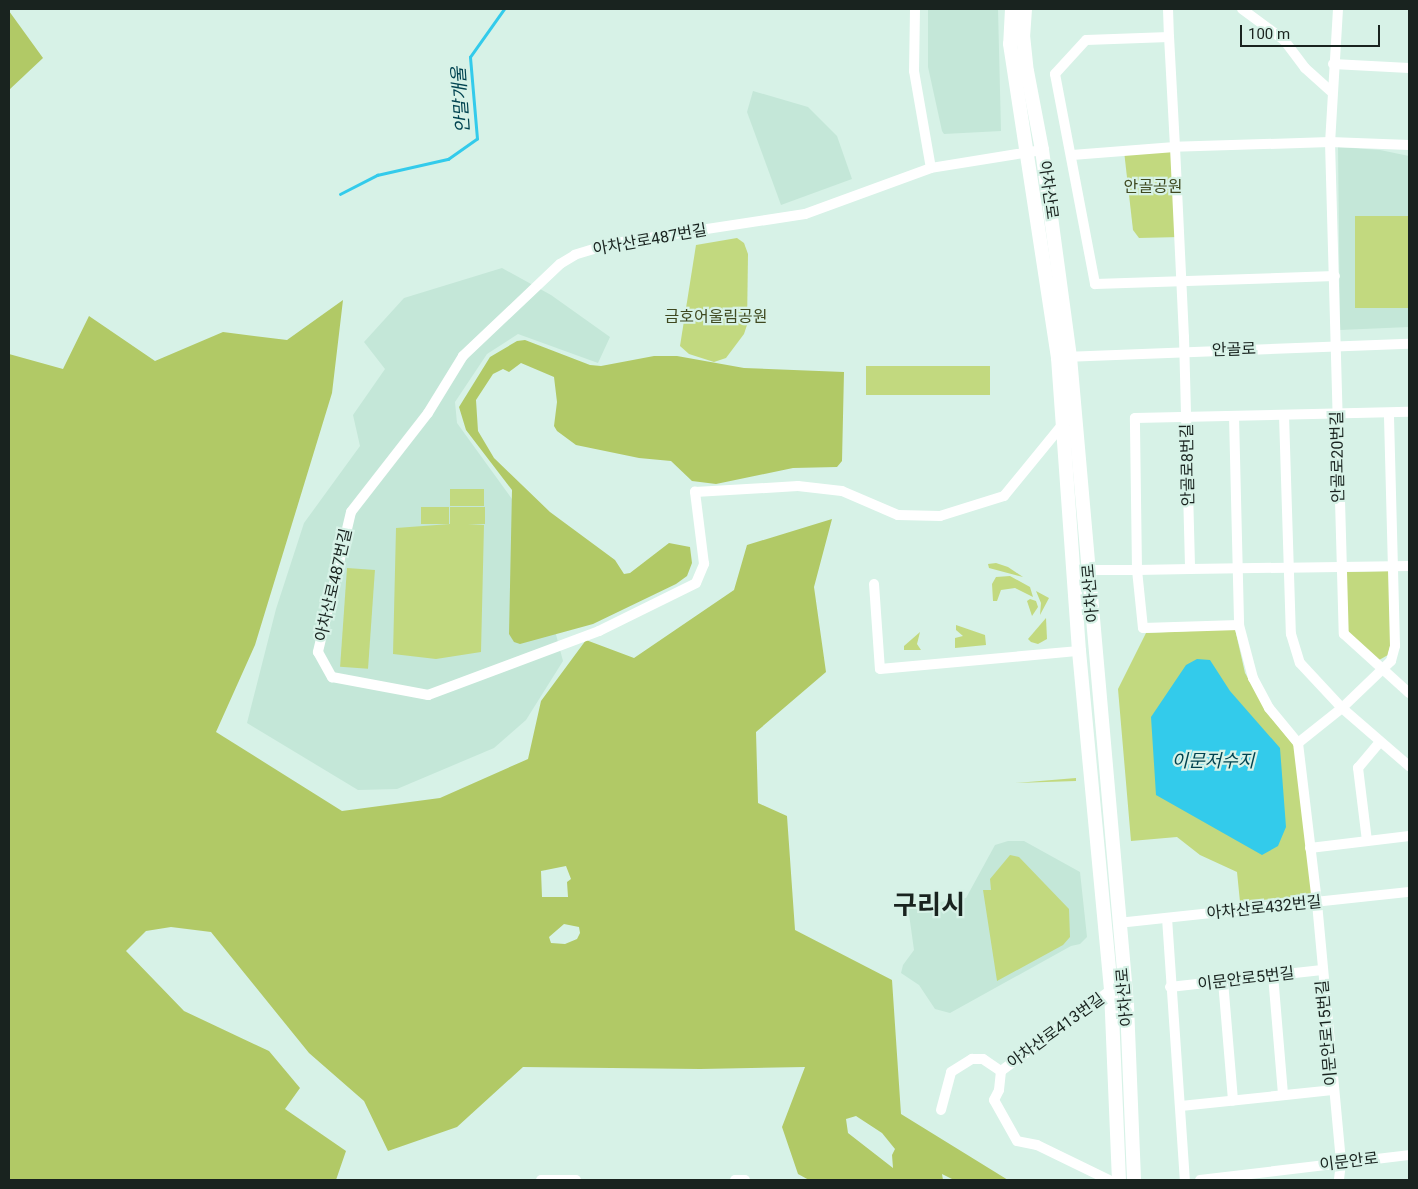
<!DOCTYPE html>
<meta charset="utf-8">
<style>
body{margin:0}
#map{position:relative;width:1418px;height:1189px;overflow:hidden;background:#d7f2e7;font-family:Roboto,"Noto Sans KR",sans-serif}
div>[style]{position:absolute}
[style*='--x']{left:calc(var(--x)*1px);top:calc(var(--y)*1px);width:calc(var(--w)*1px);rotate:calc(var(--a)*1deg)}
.built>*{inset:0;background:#c4e7d8}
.green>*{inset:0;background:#c2d97f;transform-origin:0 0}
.forest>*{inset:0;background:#b1c966}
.water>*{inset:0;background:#33cbeb}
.stream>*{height:2.5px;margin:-1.25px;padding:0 1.25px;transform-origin:1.25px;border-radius:1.25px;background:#33cbeb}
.minor>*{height:10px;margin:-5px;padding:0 5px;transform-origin:5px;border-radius:5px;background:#fff}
.major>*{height:14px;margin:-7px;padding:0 7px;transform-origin:7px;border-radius:7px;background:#fff}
span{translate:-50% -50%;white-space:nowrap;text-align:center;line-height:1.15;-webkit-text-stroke:4.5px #d7f2e7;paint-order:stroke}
.park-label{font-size:16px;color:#3f4920}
.street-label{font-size:16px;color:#19231f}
.water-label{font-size:18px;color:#004350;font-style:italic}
.town-label{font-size:26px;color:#19231f;font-weight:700}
.frame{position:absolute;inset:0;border:10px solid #19231f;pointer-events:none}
.scale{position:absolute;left:1240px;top:25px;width:140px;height:22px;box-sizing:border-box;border:2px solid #19231f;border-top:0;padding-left:6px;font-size:15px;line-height:18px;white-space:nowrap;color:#19231f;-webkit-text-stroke:4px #d7f2e7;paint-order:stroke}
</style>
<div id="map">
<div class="built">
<div style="clip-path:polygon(928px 9px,998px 9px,1001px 131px,944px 134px,942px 131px,928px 67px)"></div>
<div style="clip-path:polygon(753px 91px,808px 107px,837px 136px,852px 179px,781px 205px,747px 112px)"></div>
<div style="clip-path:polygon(1338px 147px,1380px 150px,1409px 156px,1409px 327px,1340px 330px)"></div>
<div style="clip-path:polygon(502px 268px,551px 295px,610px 337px,598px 363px,518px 334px,487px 354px,455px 402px,457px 423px,525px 517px,563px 661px,526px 720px,494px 748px,397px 789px,358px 790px,247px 723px,276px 609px,304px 523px,360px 446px,353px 415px,385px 369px,364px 342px,404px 298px)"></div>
<div style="clip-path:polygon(1024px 841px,1080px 872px,1087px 937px,1080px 944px,1071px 946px,950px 1013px,935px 1009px,919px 985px,901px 973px,903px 965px,914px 950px,908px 907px,966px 898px,995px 845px,1008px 841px)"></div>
</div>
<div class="green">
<div style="clip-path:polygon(1175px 147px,1180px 237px,1139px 238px,1133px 230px,1124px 151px)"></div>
<div style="left:1409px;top:216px;width:92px;height:54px;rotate:90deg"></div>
<div style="clip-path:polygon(737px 238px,744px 243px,748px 254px,747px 325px,744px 334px,726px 358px,714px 362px,689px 354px,680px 346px,696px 245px)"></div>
<div style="left:866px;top:366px;width:124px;height:29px"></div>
<div style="left:484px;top:489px;width:17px;height:34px;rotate:90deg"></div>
<div style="left:421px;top:507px;width:28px;height:17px"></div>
<div style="clip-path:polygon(450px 507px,485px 507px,485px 524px,468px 524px,484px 525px,481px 652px,436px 659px,393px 654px,396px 528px,450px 524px)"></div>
<div style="clip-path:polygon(996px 563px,1008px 567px,1023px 577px,989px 568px,988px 564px)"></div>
<div style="left:347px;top:568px;width:28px;height:99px;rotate:4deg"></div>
<div style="clip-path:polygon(1390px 571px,1391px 642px,1388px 655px,1379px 660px,1348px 634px,1344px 572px)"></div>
<div style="clip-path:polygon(1010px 576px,1030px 587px,1033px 597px,1015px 588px,1001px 590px,997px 601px,993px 601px,992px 584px,996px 577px)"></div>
<div style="clip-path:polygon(1036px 591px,1049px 598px,1040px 615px,1041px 603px)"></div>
<div style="clip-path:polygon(1030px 599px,1036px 601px,1038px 607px,1032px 616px,1027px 601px)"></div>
<div style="clip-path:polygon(1046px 618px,1047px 639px,1038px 644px,1031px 642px,1028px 639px)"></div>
<div style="clip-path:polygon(956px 625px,985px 635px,986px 645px,955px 648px,955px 638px,963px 636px,956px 630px)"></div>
<div style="clip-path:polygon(1235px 629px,1245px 673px,1269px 715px,1295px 747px,1312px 895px,1240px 902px,1237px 872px,1200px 855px,1177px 837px,1131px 841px,1118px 689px,1146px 633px)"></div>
<div style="clip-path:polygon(920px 632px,917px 644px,921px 650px,904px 650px,904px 646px)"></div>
<div style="clip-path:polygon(1076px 778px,1076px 781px,1016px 783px)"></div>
<div style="clip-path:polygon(1010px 855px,1019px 857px,1069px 909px,1070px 937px,1063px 945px,997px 981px,983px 890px,991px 890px,990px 879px)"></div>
</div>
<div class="forest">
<div style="clip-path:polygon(9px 11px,43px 58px,9px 90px,10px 37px)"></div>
<div style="clip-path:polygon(evenodd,343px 300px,332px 393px,255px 645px,216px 732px,342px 811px,440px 798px,528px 759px,541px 701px,586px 640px,634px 658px,734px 590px,747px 545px,832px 519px,814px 587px,826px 672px,756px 732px,758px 803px,787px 816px,795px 930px,892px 980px,901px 1114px,1008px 1180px,954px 1180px,942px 1174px,943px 1180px,809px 1180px,798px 1174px,782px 1127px,805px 1067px,700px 1069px,523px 1067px,457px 1127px,388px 1151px,364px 1101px,309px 1053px,211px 932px,171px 927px,146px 931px,126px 951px,184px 1011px,269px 1051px,300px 1088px,285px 1109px,346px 1151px,336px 1180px,9px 1180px,9px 354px,63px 369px,89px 316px,155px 361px,223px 332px,287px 340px,343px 300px,566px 866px,571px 879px,567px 882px,568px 897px,542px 897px,541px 871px,566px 866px,343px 300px,564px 924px,579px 927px,580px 933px,577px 939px,565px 944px,551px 943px,549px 937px,564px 924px,343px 300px,856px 1116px,882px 1133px,895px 1149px,892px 1155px,893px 1168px,848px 1133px,846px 1119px,856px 1116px)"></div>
<div style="clip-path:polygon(525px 340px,590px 365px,601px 366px,654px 356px,677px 356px,744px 368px,844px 372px,842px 461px,837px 467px,793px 468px,716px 484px,692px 481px,671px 461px,639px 458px,576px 445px,557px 431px,554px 426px,557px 402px,554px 377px,521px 363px,509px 372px,503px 369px,493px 374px,476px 400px,478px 431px,494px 458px,550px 512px,615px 560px,624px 574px,630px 573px,669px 543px,690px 547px,692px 563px,687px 576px,676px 584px,593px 624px,520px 644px,514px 642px,509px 634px,512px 490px,466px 430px,459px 407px,490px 357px,517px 341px)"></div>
</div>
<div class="water">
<div style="clip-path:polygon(1197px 659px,1210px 660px,1230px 691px,1280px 748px,1286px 827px,1278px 846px,1262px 855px,1156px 795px,1151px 717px,1186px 665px)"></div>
</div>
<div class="stream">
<div style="--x:340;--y:194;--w:42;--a:-27.2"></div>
<div style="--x:377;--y:175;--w:73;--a:-12.7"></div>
<div style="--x:448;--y:159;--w:35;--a:-35"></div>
<div style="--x:477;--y:139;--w:82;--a:-94.9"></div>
<div style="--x:470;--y:57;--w:59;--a:-54.7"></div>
</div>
<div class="minor">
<div style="--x:915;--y:9;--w:62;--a:90.9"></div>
<div style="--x:914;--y:71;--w:98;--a:80.1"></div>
<div style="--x:1168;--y:9;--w:28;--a:88"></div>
<div style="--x:1242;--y:9;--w:52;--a:36.4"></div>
<div style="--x:1284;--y:40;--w:35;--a:53"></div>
<div style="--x:1305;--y:68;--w:36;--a:42"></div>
<div style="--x:1338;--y:9;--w:133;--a:93.4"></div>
<div style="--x:1330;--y:142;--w:155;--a:178.2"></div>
<div style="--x:1175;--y:147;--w:190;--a:87.3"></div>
<div style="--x:1184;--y:337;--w:232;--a:88.5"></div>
<div style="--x:1190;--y:569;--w:53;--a:178.9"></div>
<div style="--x:1137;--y:570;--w:58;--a:84.1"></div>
<div style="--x:1143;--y:628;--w:96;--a:-1.8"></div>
<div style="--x:1239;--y:625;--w:55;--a:75.2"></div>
<div style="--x:1253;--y:678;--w:34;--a:62"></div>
<div style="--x:1269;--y:708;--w:45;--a:50.4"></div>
<div style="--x:1298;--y:743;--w:161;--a:83.2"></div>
<div style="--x:1317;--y:903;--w:261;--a:84.7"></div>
<div style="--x:1341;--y:1163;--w:17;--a:97"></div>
<div style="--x:1333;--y:64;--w:76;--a:3"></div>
<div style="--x:1409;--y:145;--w:79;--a:-177.8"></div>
<div style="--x:1330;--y:142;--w:492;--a:88.4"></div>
<div style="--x:1344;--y:634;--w:88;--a:42.2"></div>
<div style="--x:1042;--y:150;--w:112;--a:170.8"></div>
<div style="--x:931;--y:168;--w:134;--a:159.9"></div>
<div style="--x:805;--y:214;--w:197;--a:171.3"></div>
<div style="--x:610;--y:244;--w:37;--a:163"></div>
<div style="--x:575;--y:255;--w:17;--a:149"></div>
<div style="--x:560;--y:264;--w:134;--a:136.5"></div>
<div style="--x:463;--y:356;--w:67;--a:121.6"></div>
<div style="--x:428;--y:413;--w:125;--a:127.9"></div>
<div style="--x:351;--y:512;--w:144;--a:103.3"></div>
<div style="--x:318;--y:652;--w:29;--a:61"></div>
<div style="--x:332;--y:677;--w:98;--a:10.6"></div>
<div style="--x:428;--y:695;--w:183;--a:-20.5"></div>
<div style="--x:599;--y:631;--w:108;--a:-26.3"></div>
<div style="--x:696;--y:583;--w:21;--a:-67"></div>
<div style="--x:704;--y:564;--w:73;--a:-97.1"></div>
<div style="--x:695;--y:492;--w:103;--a:-3.3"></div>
<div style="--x:798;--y:486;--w:44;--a:6.5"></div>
<div style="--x:842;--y:491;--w:61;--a:23.2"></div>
<div style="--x:898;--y:515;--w:42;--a:1.4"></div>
<div style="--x:940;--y:516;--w:67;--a:-17.4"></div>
<div style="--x:1004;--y:496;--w:93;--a:-50.7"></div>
<div style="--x:1072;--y:155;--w:103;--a:-4.4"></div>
<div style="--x:1175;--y:147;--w:110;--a:-93.1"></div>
<div style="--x:1169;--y:37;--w:83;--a:177.9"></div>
<div style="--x:1086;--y:40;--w:46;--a:132.4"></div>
<div style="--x:1055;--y:74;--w:214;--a:79.2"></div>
<div style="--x:1095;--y:284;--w:240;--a:-1.9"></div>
<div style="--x:1064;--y:357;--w:345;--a:-2.2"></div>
<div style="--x:1284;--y:415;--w:219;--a:88.2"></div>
<div style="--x:1291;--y:634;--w:30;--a:73"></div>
<div style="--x:1300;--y:663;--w:62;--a:47"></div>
<div style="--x:1342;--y:708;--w:89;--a:40.9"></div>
<div style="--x:1234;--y:416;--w:209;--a:88.6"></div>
<div style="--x:1190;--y:569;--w:219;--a:-0.8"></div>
<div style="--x:1089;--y:570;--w:48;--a:0"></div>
<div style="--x:1137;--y:570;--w:152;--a:-90.8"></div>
<div style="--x:1135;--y:418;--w:274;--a:-1.3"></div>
<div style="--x:874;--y:584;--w:85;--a:86"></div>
<div style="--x:880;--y:669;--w:200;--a:-5.2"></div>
<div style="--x:1298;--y:743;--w:56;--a:-38.5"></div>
<div style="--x:1342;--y:708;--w:68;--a:-43.8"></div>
<div style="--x:1391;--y:661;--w:16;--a:-75"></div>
<div style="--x:1395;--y:646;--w:233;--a:-91.5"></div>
<div style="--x:1367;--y:841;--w:74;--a:-97"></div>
<div style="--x:1358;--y:768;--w:34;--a:-50"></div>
<div style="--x:1310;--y:848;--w:100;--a:-6.9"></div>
<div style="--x:1167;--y:918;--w:263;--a:86.1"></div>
<div style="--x:1118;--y:923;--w:293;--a:-6.1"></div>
<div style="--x:1273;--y:975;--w:120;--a:85.2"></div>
<div style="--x:1223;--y:981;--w:120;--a:85.2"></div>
<div style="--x:1170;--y:987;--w:153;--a:-6.4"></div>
<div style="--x:1181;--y:1106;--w:152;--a:-6"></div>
<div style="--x:941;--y:1110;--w:39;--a:-75"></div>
<div style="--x:951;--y:1072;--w:25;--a:-32"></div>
<div style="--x:972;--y:1059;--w:11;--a:0"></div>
<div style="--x:983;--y:1059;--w:22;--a:34"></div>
<div style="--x:541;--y:1180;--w:35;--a:0"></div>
<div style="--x:735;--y:1180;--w:10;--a:0"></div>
<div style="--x:1109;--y:1180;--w:80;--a:-154.1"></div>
<div style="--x:1037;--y:1145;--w:20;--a:-169"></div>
<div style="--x:1017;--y:1141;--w:47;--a:-119.3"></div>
<div style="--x:994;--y:1100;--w:11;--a:-63"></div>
<div style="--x:999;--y:1090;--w:19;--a:-84"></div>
<div style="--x:1001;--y:1071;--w:137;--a:-36.4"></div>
<div style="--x:1200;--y:1180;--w:210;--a:-6.8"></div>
</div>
<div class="major">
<div style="--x:1012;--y:9;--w:35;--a:93"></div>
<div style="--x:1010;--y:44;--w:318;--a:81.3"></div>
<div style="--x:1058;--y:358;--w:294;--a:85.9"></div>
<div style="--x:1079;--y:651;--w:341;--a:84.6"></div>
<div style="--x:1111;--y:990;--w:190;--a:87.6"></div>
<div style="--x:1025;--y:9;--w:26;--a:94"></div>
<div style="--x:1023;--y:35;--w:36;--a:84"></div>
<div style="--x:1027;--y:71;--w:80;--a:79.2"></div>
<div style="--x:1042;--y:150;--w:209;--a:82.3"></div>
<div style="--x:1070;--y:357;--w:651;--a:84.97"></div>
<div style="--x:1127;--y:1005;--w:175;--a:87.7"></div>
</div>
<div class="park-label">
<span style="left:1153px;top:187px">안골공원</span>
<span style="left:716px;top:317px">금호어울림공원</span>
</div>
<div class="street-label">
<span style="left:1048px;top:190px;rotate:82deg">아차산로</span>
<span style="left:650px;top:240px;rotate:-10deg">아차산로487번길</span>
<span style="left:1234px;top:350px;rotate:-2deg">안골로</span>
<span style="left:1338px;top:457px;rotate:-91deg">안골로20번길</span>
<span style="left:1188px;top:465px;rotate:-91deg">안골로8번길</span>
<span style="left:334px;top:585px;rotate:-77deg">아차산로487번길</span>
<span style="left:1091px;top:593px;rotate:-95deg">아차산로</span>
<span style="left:1264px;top:908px;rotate:-6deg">아차산로432번길</span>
<span style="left:1246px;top:979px;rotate:-7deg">이문안로5번길</span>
<span style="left:1125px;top:997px;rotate:-95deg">아차산로</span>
<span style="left:1056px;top:1031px;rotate:-36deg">아차산로413번길</span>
<span style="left:1327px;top:1033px;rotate:-95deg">이문안로15번길</span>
<span style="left:1349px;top:1162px;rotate:-7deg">이문안로</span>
</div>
<div class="water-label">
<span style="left:461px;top:100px;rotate:-94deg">안말개울</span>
<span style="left:1213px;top:761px">이문저수지</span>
</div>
<div class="town-label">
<span style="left:929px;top:906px">구리시</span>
</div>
<div class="frame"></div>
<div class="scale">100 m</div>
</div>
